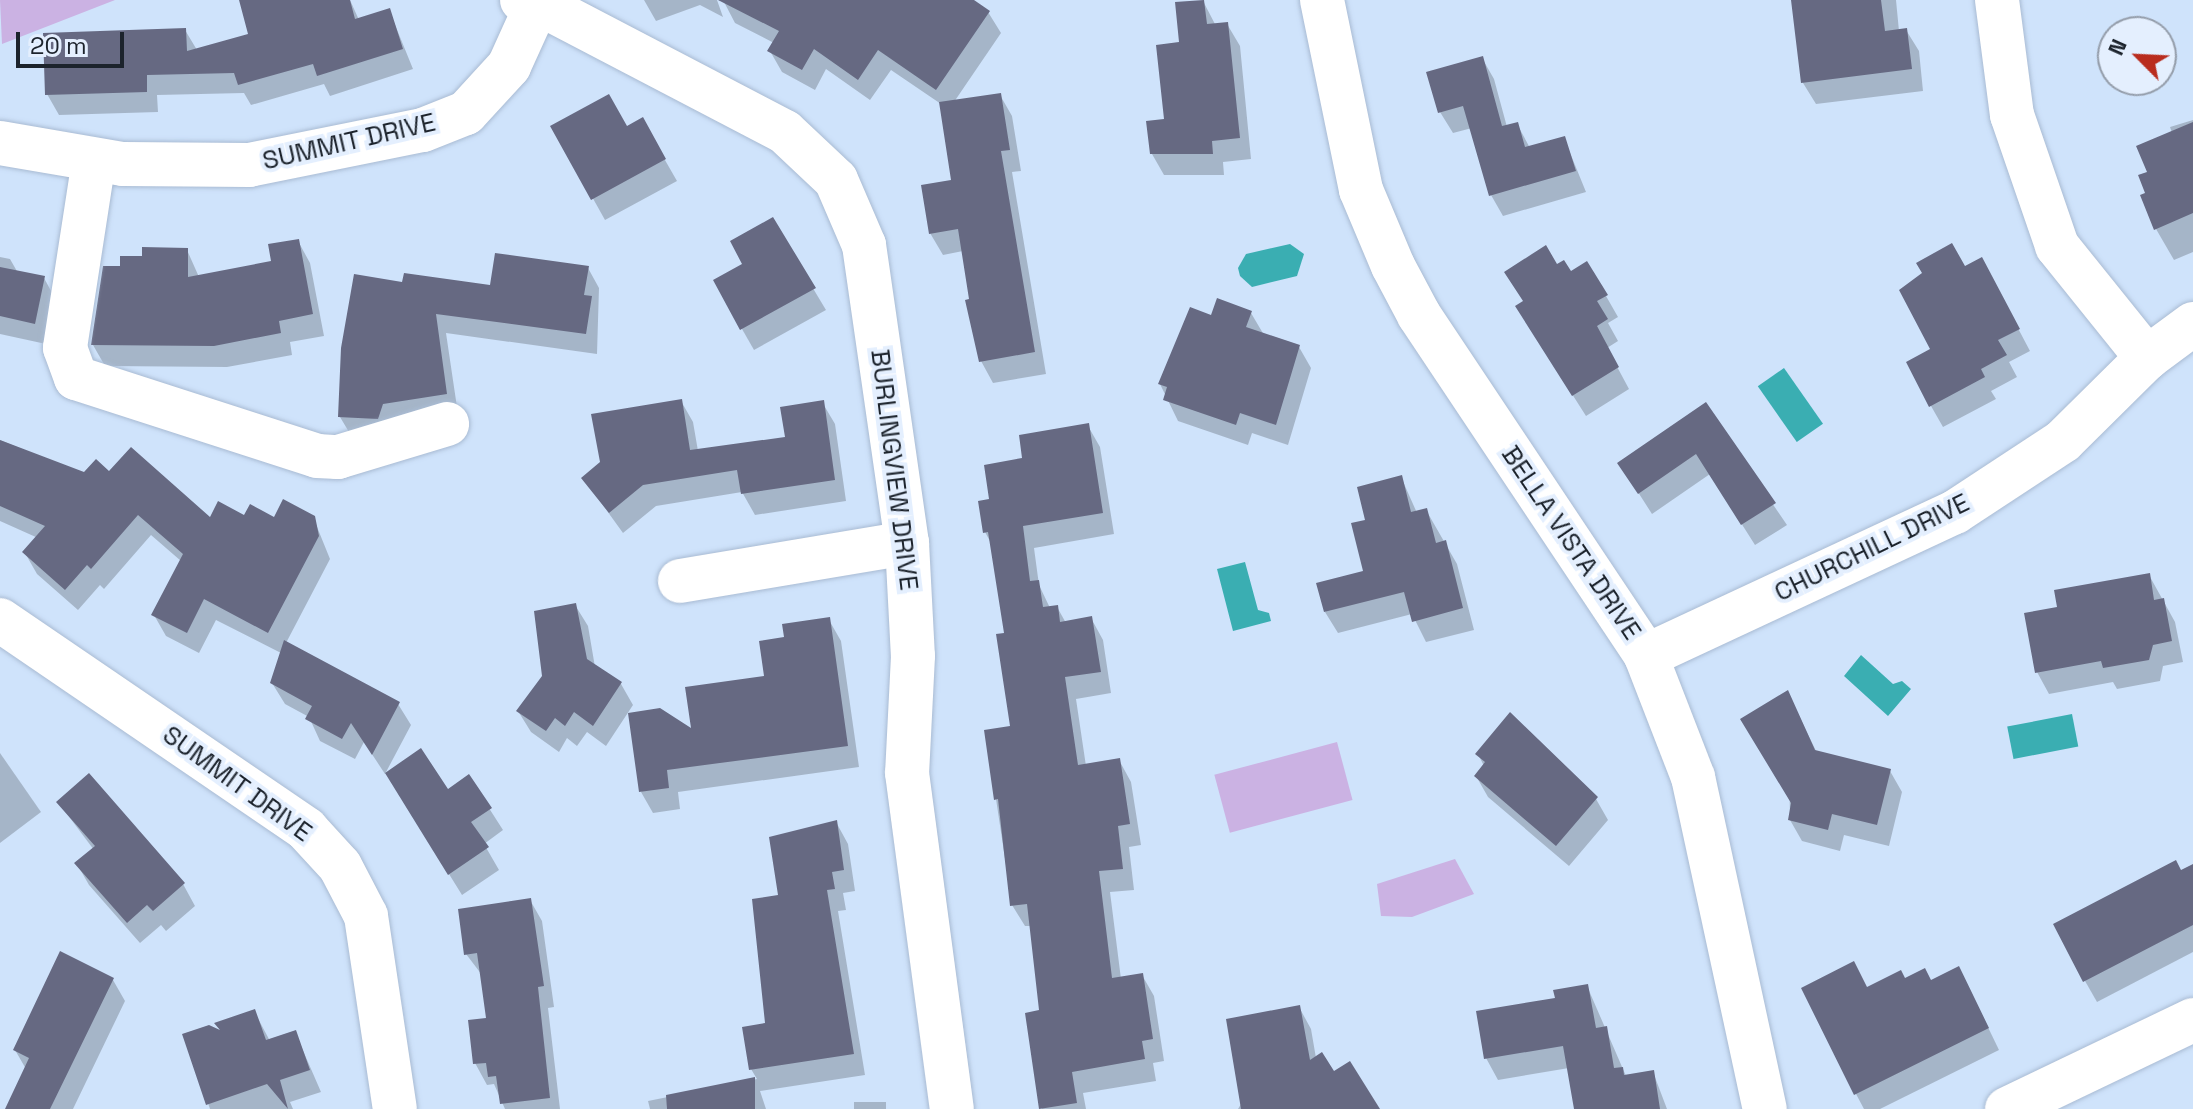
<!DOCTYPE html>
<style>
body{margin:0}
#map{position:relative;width:2193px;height:1109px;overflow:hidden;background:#cfe3fb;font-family:"Space Grotesk",sans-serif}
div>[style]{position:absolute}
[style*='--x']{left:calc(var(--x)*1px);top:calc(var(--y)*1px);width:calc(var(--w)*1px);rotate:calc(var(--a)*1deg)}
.green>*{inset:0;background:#cbb2e3;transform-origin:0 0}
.water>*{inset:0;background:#3aaeb2;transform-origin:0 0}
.shadow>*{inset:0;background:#0003;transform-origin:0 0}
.building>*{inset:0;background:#666982}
.roads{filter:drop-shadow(0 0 2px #a9bbd3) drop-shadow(0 0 2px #a9bbd3)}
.minor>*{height:44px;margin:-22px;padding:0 22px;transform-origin:22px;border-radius:22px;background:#fff}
span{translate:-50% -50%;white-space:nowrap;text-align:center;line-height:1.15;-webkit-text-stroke:8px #e4effe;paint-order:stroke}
.street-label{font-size:26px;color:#1c232c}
.north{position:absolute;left:2097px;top:16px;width:80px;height:80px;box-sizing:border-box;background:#e4effe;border:2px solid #949daa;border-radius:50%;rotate:294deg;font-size:22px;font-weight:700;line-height:32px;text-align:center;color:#1c232c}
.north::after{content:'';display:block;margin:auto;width:28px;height:36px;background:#b92c1e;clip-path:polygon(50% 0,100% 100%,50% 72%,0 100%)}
.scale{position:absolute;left:16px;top:32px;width:108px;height:36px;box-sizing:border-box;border:4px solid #1c232c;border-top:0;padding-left:10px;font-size:24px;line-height:28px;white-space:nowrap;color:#1c232c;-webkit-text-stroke:6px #e4effe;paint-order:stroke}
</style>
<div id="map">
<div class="green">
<div style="clip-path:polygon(0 0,115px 0,2px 44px)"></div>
<div style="left:1337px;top:742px;width:60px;height:127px;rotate:75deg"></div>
<div style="clip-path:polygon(1455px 859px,1474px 894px,1412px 917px,1381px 916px,1377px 884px)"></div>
</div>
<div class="water">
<div style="clip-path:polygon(1290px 244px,1304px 254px,1297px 276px,1252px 287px,1240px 276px,1238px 268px,1246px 254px)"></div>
<div style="left:1784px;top:368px;width:68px;height:32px;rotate:55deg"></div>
<div style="clip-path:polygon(1245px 562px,1258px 610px,1269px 613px,1271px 621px,1233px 631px,1217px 569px)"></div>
<div style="clip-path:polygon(1861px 655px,1893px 684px,1902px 681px,1911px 689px,1888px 716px,1844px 676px)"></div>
<div style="left:2072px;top:714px;width:33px;height:66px;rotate:79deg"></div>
</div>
<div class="shadow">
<div style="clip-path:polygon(241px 0,350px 0,359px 20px,389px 10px,413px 69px,330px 96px,324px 84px,251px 105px,244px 93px,157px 95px,158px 112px,59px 115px,47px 94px,185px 30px,197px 50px,251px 35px)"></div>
<div style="clip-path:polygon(644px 0,717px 0,723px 17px,700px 5px,656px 21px)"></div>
<div style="clip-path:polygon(723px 0,971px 0,988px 12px,1001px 33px,954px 102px,1000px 95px,1012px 116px,1021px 171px,1012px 172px,1046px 374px,993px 383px,981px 361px,963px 251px,943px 255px,930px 233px,954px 181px,941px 104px,891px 70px,870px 100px,826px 69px,815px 90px,782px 72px,770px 51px,774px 43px,735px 23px)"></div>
<div style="clip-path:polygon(1793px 0,1896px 0,1899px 31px,1906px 30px,1919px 51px,1923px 91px,1816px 104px,1803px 83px)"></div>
<div style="clip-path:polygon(1203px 1px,1216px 26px,1227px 24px,1240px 46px,1251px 159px,1223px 162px,1224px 175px,1164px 175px,1152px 154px,1166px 121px,1181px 44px)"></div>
<div style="clip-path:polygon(1482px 58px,1494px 79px,1507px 127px,1517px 124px,1530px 148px,1564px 138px,1586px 192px,1503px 216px,1491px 195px,1472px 128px,1453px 133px,1440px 112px)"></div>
<div style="clip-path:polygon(642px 120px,677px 181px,605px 220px,553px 127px,626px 128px)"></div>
<div style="clip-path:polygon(2193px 120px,2193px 252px,2174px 260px,2156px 229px,2150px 173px,2172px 133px,2170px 127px)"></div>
<div style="clip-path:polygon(772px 220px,826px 310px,754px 350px,742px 329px)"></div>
<div style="clip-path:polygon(298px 241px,310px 263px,324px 336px,290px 342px,292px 355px,227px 367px,105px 366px,93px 345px,122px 268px,187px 250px,199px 277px,273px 263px)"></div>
<div style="clip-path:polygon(0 257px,10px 259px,18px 273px,44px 278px,56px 300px,46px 344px,0 334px)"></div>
<div style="clip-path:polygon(1557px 266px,1606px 296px,1618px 317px,1608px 323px,1618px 341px,1607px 348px,1629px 389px,1586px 416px,1530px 328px,1525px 302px)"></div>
<div style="clip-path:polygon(588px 268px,599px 288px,597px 354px,446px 333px,458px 414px,352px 437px,340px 417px,404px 284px,492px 288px)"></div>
<div style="clip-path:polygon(1965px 268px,1993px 281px,2030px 351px,2009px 362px,2017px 377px,1991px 391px,1996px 399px,1943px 427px,1931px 406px,1932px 350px)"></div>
<div style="clip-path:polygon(1251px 313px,1264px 335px,1299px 347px,1311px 368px,1288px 445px,1252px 433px,1248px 445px,1178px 421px,1160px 384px)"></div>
<div style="clip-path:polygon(681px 401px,693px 422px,698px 451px,787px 439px,822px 402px,835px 424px,846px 501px,755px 515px,742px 492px,656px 506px,623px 533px,584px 479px)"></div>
<div style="clip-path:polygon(1705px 405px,1787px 525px,1755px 545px,1710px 474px,1652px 514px,1620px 464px)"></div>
<div style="clip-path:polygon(1088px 426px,1100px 447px,1114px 534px,1034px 548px,1039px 585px,1050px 608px,1057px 607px,1066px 623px,1091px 618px,1103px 640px,1111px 693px,1076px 699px,1086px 766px,1119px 760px,1131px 782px,1141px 845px,1129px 847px,1134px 890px,1110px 892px,1121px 979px,1142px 975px,1154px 996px,1164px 1061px,1153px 1063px,1156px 1081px,1083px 1093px,1086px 1109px,1042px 1109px,1027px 1014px,1041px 1012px,1032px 926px,1025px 926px,1012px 905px,996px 799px,1013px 728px,1006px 635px,992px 545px,985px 532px,991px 501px,1025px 460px)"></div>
<div style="clip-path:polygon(0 440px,85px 475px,110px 474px,210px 520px,313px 517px,330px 559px,286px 643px,398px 704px,411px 725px,385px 774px,364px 742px,355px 759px,320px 741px,309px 717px,285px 704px,272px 683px,281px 653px,216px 620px,199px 653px,166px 636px,154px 615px,181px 561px,151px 535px,104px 589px,100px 585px,78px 610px,37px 574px,25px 553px,38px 538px,0 521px)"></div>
<div style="clip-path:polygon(1401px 477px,1417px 513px,1426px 510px,1457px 564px,1474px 630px,1426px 642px,1412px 614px,1338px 633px,1325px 612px,1366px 573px,1368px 521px)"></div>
<div style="clip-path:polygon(2149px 575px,2175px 622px,2183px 662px,2163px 666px,2160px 681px,2117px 689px,2113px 682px,2049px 694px,2037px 672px,2060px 609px)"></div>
<div style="clip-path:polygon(575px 605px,588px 626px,595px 667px,621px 684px,633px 705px,606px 746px,587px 732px,577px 746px,567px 738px,559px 752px,531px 732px,518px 711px,545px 677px)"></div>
<div style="clip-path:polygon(829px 620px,841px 641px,859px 767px,678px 792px,680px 809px,653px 813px,641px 792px,694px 733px,766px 677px,786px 639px)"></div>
<div style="clip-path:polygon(1788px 693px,1817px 753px,1890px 771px,1902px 792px,1889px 846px,1844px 835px,1840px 851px,1802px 841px,1790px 820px)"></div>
<div style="clip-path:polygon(1511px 715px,1596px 799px,1608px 820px,1569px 866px,1488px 797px,1476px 776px,1484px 766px,1478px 754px)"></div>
<div style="clip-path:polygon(0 753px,41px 812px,0 843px)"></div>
<div style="clip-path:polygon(469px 777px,503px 830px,484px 844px,499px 870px,462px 895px,400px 795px,448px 791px)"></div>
<div style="clip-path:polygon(58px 802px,183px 884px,195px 906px,166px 931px,161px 925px,140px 943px,89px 885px,77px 864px,94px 850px)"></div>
<div style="clip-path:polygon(836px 822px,848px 844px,855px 891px,843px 893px,846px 910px,838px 911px,865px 1075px,760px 1091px,766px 1109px,650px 1109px,648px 1101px,757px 1079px,751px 1069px,767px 1025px,780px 896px)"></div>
<div style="clip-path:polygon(2193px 866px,2193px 952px,2097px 1002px,2085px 981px,2181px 872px)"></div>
<div style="clip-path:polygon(530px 900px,542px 921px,554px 1007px,548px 1008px,560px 1109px,505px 1109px,494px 1084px,487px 1085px,475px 1063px,488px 1019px,482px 975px,466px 954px)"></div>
<div style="clip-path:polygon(113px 980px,125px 1001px,73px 1109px,13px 1109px,26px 1069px,15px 1050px)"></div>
<div style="clip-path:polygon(1905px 981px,1970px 990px,1999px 1050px,1880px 1109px,1864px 1109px,1856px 1094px,1868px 989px)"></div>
<div style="clip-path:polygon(1587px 986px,1626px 1076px,1653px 1072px,1667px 1109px,1576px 1109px,1569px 1068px,1498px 1080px,1486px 1058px,1557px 999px)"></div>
<div style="clip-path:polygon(1299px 1007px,1311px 1029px,1316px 1058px,1377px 1109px,1238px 1109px)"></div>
<div style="clip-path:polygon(254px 1011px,270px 1041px,295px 1032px,321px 1092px,290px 1102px,293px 1109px,210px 1109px,185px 1035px,222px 1034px,217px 1024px)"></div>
<div style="left:854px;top:1102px;width:32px;height:7px"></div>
</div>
<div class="building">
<div style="clip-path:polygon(239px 0,350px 0,355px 19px,390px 8px,403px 49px,317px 76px,313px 64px,238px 85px,234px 73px,147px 75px,147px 92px,45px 95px,43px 33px,186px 28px,187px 51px,248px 34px)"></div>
<div style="clip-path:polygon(718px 0,974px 0,990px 11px,936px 90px,878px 50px,858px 80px,814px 49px,802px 70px,767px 51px,779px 31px)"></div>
<div style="clip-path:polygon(1204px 0,1207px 24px,1228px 22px,1240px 138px,1212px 141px,1213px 154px,1150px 154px,1146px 121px,1164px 119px,1156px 45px,1179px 42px,1175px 2px)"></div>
<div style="clip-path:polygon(1791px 0,1881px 0,1885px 31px,1907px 28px,1912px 69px,1801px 83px)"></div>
<div style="clip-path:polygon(1483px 56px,1502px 126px,1518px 122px,1525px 147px,1565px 136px,1576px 171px,1489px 196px,1463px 106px,1438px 113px,1426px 72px)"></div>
<div style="clip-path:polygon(1001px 93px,1010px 150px,1001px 151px,1035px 352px,979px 362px,965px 300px,969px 299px,958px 229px,929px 234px,921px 185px,951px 180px,939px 102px)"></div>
<div style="clip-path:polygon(609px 94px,627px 126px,643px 117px,666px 159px,591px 200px,550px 126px)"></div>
<div style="clip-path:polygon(2193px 122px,2193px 213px,2154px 230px,2140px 195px,2145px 193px,2138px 175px,2147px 172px,2136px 146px)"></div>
<div style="clip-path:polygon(773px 217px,816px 288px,740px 330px,713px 280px,742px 264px,730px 241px)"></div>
<div style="clip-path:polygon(299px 239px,313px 314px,279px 321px,281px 333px,214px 346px,91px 345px,103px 266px,120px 266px,120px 256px,142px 256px,142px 247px,188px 248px,188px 277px,271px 261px,268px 244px)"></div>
<div style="clip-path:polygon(1952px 243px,1965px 266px,1982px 257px,2020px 329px,1998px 340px,2007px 355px,1981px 369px,1985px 377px,1929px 407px,1906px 362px,1930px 349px,1899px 290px,1922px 273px,1916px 263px)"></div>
<div style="clip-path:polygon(1546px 245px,1557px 264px,1564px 260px,1571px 271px,1587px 261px,1608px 295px,1597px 301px,1608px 319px,1597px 326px,1619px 367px,1572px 396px,1515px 306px,1523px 301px,1504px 272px)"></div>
<div style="clip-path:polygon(495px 253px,589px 266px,584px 295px,592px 296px,586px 334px,436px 314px,447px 394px,383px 404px,378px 419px,338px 417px,341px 348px,354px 274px,402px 282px,404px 273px,490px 285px)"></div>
<div style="clip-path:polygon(0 267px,45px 276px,35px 324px,0 316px)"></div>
<div style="clip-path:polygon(1217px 298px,1252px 311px,1246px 327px,1300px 345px,1276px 425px,1240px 413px,1236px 425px,1163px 400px,1167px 387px,1158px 384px,1190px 307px,1211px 315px)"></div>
<div style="clip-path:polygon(682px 399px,690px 450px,785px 437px,780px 407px,824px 400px,835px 480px,741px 494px,737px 470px,643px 485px,609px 513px,581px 478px,600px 462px,591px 414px)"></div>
<div style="clip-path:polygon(1706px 402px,1776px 503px,1741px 525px,1696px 454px,1638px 494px,1617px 463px)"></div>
<div style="clip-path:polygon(1089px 423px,1103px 513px,1023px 526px,1030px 581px,1039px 580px,1043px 607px,1058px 605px,1060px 622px,1092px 616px,1101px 672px,1065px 677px,1078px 765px,1120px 758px,1130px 824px,1118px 826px,1123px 869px,1099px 871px,1112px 978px,1143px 973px,1153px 1039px,1142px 1041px,1145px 1059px,1072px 1072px,1077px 1103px,1039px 1109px,1025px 1013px,1039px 1010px,1027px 904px,1010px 906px,998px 799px,994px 800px,984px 730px,1010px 726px,996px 634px,1004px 633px,988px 532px,983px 533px,978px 501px,989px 499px,984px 465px,1022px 458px,1019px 435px)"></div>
<div style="clip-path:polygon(0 440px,84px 472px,96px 459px,109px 471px,131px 447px,210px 517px,218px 501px,244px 515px,250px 504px,274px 517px,283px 499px,315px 516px,319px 536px,268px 633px,204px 599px,187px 633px,151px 615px,183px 554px,138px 515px,91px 569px,87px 565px,65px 590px,22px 552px,45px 526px,0 506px)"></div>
<div style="clip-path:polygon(1402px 475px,1411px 512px,1427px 508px,1436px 543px,1446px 540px,1463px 608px,1412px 622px,1404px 592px,1324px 612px,1316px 583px,1363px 571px,1351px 523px,1365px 520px,1357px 487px)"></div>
<div style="clip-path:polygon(2150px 573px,2154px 600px,2164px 598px,2172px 641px,2153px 645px,2149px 660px,2103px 668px,2101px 661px,2035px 673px,2024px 613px,2057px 607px,2054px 590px)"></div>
<div style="clip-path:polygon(576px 603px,587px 659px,622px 682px,593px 726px,574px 712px,565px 726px,555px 718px,546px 731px,516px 711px,542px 676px,534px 611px)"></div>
<div style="clip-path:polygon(830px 617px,848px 746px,667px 770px,669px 788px,639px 792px,628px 713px,660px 708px,691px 728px,685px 687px,764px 676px,759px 641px,784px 637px,782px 624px)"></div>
<div style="clip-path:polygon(284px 640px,400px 702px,372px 755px,351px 723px,342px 739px,305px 719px,312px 706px,270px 683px)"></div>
<div style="clip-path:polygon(1788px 690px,1815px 750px,1891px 769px,1877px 825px,1832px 814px,1828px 830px,1788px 820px,1791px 803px,1740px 719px)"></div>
<div style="clip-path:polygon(1510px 712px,1598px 797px,1556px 846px,1474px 776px,1485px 762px,1475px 754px)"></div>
<div style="clip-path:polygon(421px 748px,448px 789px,469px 774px,492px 808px,471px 822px,489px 847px,448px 875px,385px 773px)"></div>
<div style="clip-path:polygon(89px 773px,185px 883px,153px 911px,147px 905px,127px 923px,74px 863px,95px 846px,56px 802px)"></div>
<div style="clip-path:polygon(837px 820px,844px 870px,832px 872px,835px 889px,827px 890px,854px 1054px,749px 1070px,742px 1027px,765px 1023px,752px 899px,778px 895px,769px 837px)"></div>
<div style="clip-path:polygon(2176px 860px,2181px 870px,2193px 864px,2193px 925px,2083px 982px,2053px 924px)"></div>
<div style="clip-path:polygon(531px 898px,544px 986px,538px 987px,550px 1098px,500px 1104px,496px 1076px,488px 1077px,486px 1063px,473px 1064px,468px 1020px,486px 1018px,477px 953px,464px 955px,458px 909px)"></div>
<div style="clip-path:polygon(60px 951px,114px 978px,50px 1109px,5px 1109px,29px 1058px,13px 1050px)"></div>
<div style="clip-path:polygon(1854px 961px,1867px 987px,1901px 970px,1905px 978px,1925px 968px,1931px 980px,1959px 966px,1989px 1028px,1854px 1095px,1801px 988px)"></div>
<div style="clip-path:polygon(1588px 984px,1596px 1028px,1607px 1026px,1614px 1068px,1623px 1067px,1624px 1075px,1654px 1070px,1660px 1109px,1574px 1109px,1563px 1046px,1484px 1059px,1476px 1011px,1555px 998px,1553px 990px)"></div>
<div style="clip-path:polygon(1300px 1005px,1310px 1060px,1322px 1052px,1334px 1071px,1350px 1061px,1380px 1109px,1241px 1109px,1226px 1019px)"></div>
<div style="clip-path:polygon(255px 1009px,266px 1040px,296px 1030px,310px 1070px,280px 1080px,288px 1109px,267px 1084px,206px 1105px,182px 1034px,209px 1025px,220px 1030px,214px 1023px)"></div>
<div style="clip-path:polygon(755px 1077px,755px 1109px,667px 1109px,666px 1095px)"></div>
</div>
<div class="roads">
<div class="minor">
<div style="--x:522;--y:0;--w:18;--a:13"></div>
<div style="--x:540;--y:4;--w:276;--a:27.6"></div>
<div style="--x:785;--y:132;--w:70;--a:43.3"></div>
<div style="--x:836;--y:180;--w:71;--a:66.7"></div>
<div style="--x:864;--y:245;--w:301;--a:81.8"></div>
<div style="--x:907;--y:543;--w:113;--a:87"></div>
<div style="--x:913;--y:656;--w:117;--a:92.9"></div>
<div style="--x:907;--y:773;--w:339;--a:82.4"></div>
<div style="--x:1322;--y:0;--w:194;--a:78.4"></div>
<div style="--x:1361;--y:190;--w:82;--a:67.2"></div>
<div style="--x:1393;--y:266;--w:55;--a:62"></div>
<div style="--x:1419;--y:315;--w:410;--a:56.3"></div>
<div style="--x:1646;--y:656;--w:130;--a:68.8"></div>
<div style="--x:1693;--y:777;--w:340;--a:77.8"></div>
<div style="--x:1997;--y:0;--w:116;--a:82.6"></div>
<div style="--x:2012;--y:115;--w:139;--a:71"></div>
<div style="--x:2057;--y:246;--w:144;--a:51.2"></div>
<div style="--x:0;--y:143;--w:125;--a:9.7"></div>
<div style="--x:123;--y:164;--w:126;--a:0.5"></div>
<div style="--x:249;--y:165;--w:177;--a:-11.4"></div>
<div style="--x:423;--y:130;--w:46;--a:-21.6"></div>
<div style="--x:466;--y:113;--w:64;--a:-47.5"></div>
<div style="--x:509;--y:66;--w:72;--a:-65.6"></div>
<div style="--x:94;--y:160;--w:190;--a:98.8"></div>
<div style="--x:65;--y:348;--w:32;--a:70"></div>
<div style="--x:76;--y:378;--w:253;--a:17.9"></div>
<div style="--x:317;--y:456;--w:21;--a:3"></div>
<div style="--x:338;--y:457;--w:114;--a:-16.8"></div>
<div style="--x:680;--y:581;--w:230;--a:-9.5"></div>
<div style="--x:0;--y:620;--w:371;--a:34.3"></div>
<div style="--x:306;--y:829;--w:50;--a:47.4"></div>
<div style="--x:340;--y:866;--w:56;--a:62.5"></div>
<div style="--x:366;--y:916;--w:195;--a:81.5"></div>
<div style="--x:1646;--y:656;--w:341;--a:-25"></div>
<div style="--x:1955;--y:512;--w:129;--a:-33.3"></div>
<div style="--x:2063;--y:441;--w:118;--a:-44.7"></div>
<div style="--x:2147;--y:358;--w:57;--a:-36.5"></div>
<div style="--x:2007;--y:1109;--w:206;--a:-25.6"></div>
</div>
</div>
<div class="street-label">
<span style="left:349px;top:142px;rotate:-13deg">SUMMIT DRIVE</span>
<span style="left:894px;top:470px;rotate:83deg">BURLINGVIEW DRIVE</span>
<span style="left:1571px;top:543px;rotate:56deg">BELLA VISTA DRIVE</span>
<span style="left:1872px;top:548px;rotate:-26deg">CHURCHILL DRIVE</span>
<span style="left:237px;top:784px;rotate:36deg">SUMMIT DRIVE</span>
</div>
<div class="north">N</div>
<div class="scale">20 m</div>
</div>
